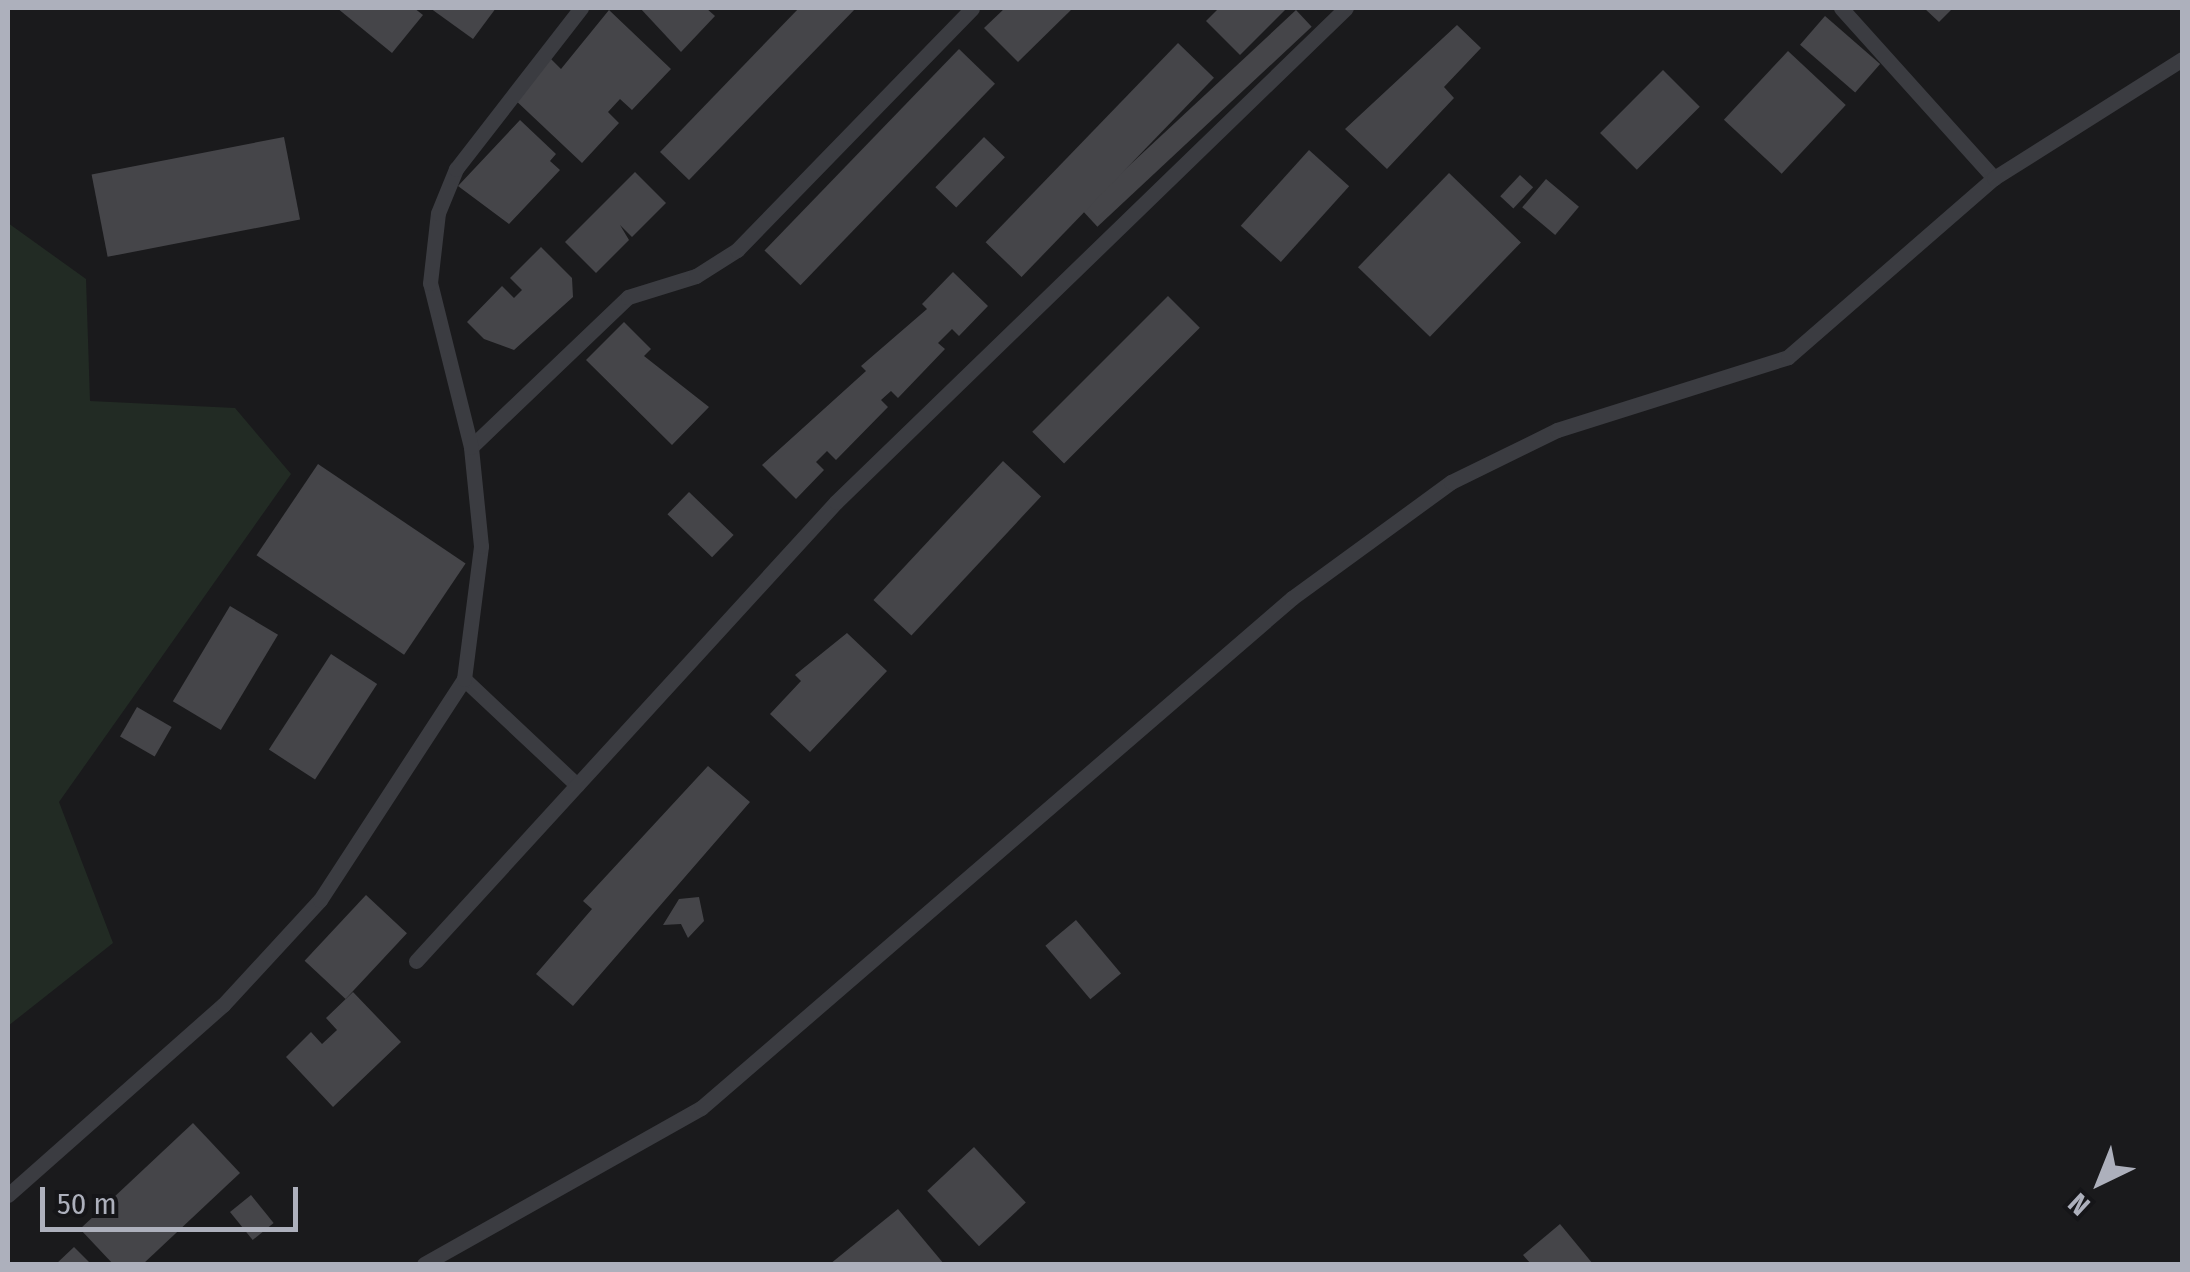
<!DOCTYPE html>
<style>
body{margin:0}
#map{position:relative;width:2190px;height:1272px;overflow:hidden;background:#1a1a1c;font-family:"Fira Sans Condensed",sans-serif}
div>[style]{position:absolute}
[style*='--x']{left:calc(var(--x)*1px);top:calc(var(--y)*1px);width:calc(var(--w)*1px);rotate:calc(var(--a)*1deg)}
.green>*{inset:0;background:#222b24}
.building>*{inset:0;background:#454549;transform-origin:0 0}
.service>*{height:15px;margin:-7.5px;padding:0 7.5px;transform-origin:7.5px;border-radius:7.5px;background:#3b3c41}
span{translate:-50% -50%;white-space:nowrap;text-align:center;line-height:1.15;-webkit-text-stroke:10px #151518;paint-order:stroke}
.frame{position:absolute;inset:0;border:10px solid #adb0bc;pointer-events:none}
.north{position:absolute;left:2050px;top:1132px;width:100px;height:100px;-webkit-text-stroke:8px #151518;paint-order:stroke;rotate:223deg;font-size:28px;font-weight:700;line-height:40px;text-align:center;color:#adb0bc}
.north::after{content:'';display:block;margin:auto;width:35px;height:45px;background:#adb0bc;clip-path:polygon(50% 0,100% 100%,50% 72%,0 100%)}
.scale{position:absolute;left:40px;top:1187px;width:258px;height:45px;box-sizing:border-box;border:5px solid #adb0bc;border-top:0;padding-left:12px;font-size:30px;line-height:35px;white-space:nowrap;color:#adb0bc;-webkit-text-stroke:8px #151518;paint-order:stroke}
</style>
<div id="map">
<div class="green">
<div style="clip-path:polygon(8px 223px,86px 279px,90px 401px,235px 408px,291px 474px,59px 802px,113px 943px,8px 1026px)"></div>
</div>
<div class="building">
<div style="clip-path:polygon(337px 8px,414px 8px,423px 15px,392px 53px)"></div>
<div style="clip-path:polygon(430px 8px,496px 8px,473px 39px)"></div>
<div style="clip-path:polygon(640px 8px,706px 8px,715px 16px,681px 52px)"></div>
<div style="clip-path:polygon(799px 8px,856px 8px,689px 180px,660px 152px)"></div>
<div style="clip-path:polygon(1005px 8px,1073px 8px,1018px 62px,984px 28px)"></div>
<div style="clip-path:polygon(1219px 8px,1287px 8px,1240px 55px,1206px 21px)"></div>
<div style="clip-path:polygon(1924px 8px,1953px 8px,1939px 22px)"></div>
<div style="clip-path:polygon(609px 10px,671px 69px,632px 110px,620px 99px,608px 112px,619px 123px,582px 163px,512px 97px,550px 58px,561px 69px)"></div>
<div style="left:1296px;top:10px;width:23px;height:293px;rotate:47deg"></div>
<div style="left:1825px;top:16px;width:73px;height:38px;rotate:41deg"></div>
<div style="clip-path:polygon(1457px 25px,1481px 48px,1444px 87px,1454px 98px,1387px 169px,1345px 129px)"></div>
<div style="left:1178px;top:43px;width:50px;height:277px;rotate:44deg"></div>
<div style="left:959px;top:49px;width:50px;height:280px;rotate:44deg"></div>
<div style="left:1788px;top:51px;width:79px;height:94px;rotate:43deg"></div>
<div style="left:1663px;top:70px;width:52px;height:89px;rotate:45deg"></div>
<div style="clip-path:polygon(520px 120px,556px 154px,550px 161px,560px 170px,509px 224px,458px 186px)"></div>
<div style="left:284px;top:137px;width:84px;height:196px;rotate:79deg"></div>
<div style="left:984px;top:137px;width:29px;height:70px;rotate:44deg"></div>
<div style="left:1309px;top:150px;width:54px;height:102px;rotate:42deg"></div>
<div style="clip-path:polygon(635px 172px,666px 203px,632px 237px,620px 225px,629px 240px,596px 273px,565px 242px)"></div>
<div style="left:1449px;top:173px;width:100px;height:131px;rotate:44deg"></div>
<div style="left:1520px;top:175px;width:18px;height:29px;rotate:43deg"></div>
<div style="left:1546px;top:179px;width:43px;height:37px;rotate:40deg"></div>
<div style="clip-path:polygon(541px 247px,572px 278px,573px 297px,514px 350px,484px 339px,467px 322px,502px 286px,514px 298px,522px 290px,510px 278px)"></div>
<div style="clip-path:polygon(953px 272px,988px 306px,959px 336px,952px 329px,938px 343px,945px 349px,898px 398px,891px 391px,881px 400px,888px 407px,836px 460px,827px 451px,816px 462px,824px 470px,796px 499px,762px 465px,866px 371px,861px 366px,927px 309px,922px 304px)"></div>
<div style="left:1168px;top:296px;width:45px;height:192px;rotate:45deg"></div>
<div style="clip-path:polygon(624px 322px,651px 349px,644px 356px,709px 407px,672px 445px,586px 360px)"></div>
<div style="left:1003px;top:461px;width:52px;height:190px;rotate:43deg"></div>
<div style="left:318px;top:464px;width:178px;height:110px;rotate:34deg"></div>
<div style="left:689px;top:492px;width:62px;height:31px;rotate:44deg"></div>
<div style="left:230px;top:606px;width:56px;height:111px;rotate:31deg"></div>
<div style="clip-path:polygon(847px 633px,887px 671px,810px 752px,770px 714px,801px 681px,795px 675px)"></div>
<div style="left:331px;top:654px;width:55px;height:114px;rotate:33deg"></div>
<div style="left:137px;top:707px;width:40px;height:34px;rotate:30deg"></div>
<div style="clip-path:polygon(708px 766px,750px 802px,573px 1006px,536px 974px,592px 909px,583px 901px)"></div>
<div style="left:366px;top:895px;width:56px;height:90px;rotate:43deg"></div>
<div style="clip-path:polygon(699px 897px,704px 921px,688px 938px,681px 924px,663px 925px,679px 899px)"></div>
<div style="left:1076px;top:920px;width:70px;height:40px;rotate:50deg"></div>
<div style="clip-path:polygon(353px 992px,401px 1042px,333px 1107px,286px 1057px,311px 1032px,322px 1044px,337px 1030px,326px 1018px)"></div>
<div style="clip-path:polygon(193px 1123px,240px 1173px,143px 1264px,113px 1264px,80px 1229px)"></div>
<div style="left:974px;top:1147px;width:76px;height:64px;rotate:47deg"></div>
<div style="left:251px;top:1195px;width:36px;height:27px;rotate:51deg"></div>
<div style="clip-path:polygon(898px 1209px,944px 1264px,830px 1264px)"></div>
<div style="clip-path:polygon(1560px 1224px,1593px 1264px,1531px 1264px,1523px 1255px)"></div>
<div style="clip-path:polygon(74px 1247px,91px 1264px,56px 1264px)"></div>
</div>
<div class="service">
<div style="--x:1841;--y:8;--w:229;--a:48"></div>
<div style="--x:471;--y:447;--w:217;--a:-43.7"></div>
<div style="--x:628;--y:297;--w:71;--a:-17.2"></div>
<div style="--x:696;--y:276;--w:49;--a:-32.4"></div>
<div style="--x:737;--y:250;--w:337;--a:-45.8"></div>
<div style="--x:464;--y:679;--w:155;--a:43.2"></div>
<div style="--x:416;--y:961;--w:622;--a:-47.54"></div>
<div style="--x:836;--y:502;--w:710;--a:-44.09"></div>
<div style="--x:8;--y:1195;--w:287;--a:-41.5"></div>
<div style="--x:223;--y:1005;--w:143;--a:-47.3"></div>
<div style="--x:320;--y:900;--w:264;--a:-56.9"></div>
<div style="--x:464;--y:679;--w:134;--a:-82.7"></div>
<div style="--x:481;--y:546;--w:100;--a:-95.8"></div>
<div style="--x:471;--y:447;--w:169;--a:-104"></div>
<div style="--x:430;--y:283;--w:70;--a:-83.5"></div>
<div style="--x:438;--y:213;--w:48;--a:-67.8"></div>
<div style="--x:456;--y:169;--w:204;--a:-52.2"></div>
<div style="--x:424;--y:1264;--w:318;--a:-29.4"></div>
<div style="--x:701;--y:1108;--w:781;--a:-40.79"></div>
<div style="--x:1292;--y:598;--w:197;--a:-36.1"></div>
<div style="--x:1451;--y:482;--w:118;--a:-26.1"></div>
<div style="--x:1557;--y:430;--w:242;--a:-17.5"></div>
<div style="--x:1788;--y:357;--w:273;--a:-41"></div>
<div style="--x:1994;--y:178;--w:222;--a:-32.3"></div>
</div>
<div class="frame"></div>
<div class="north">N</div>
<div class="scale">50 m</div>
</div>
